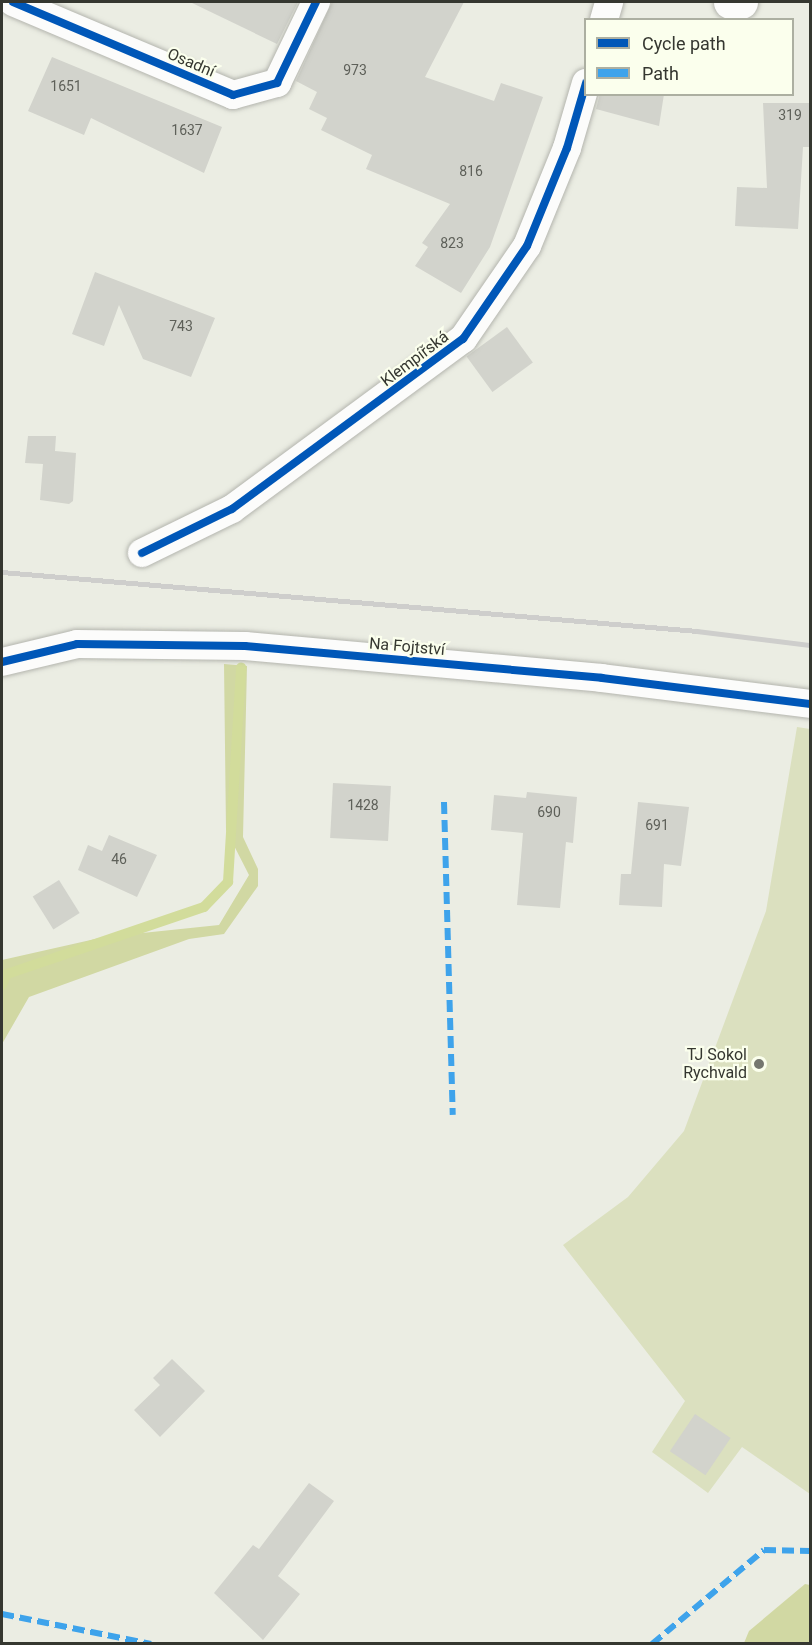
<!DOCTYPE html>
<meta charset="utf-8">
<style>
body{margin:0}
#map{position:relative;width:812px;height:1645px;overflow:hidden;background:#ebede3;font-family:Roboto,sans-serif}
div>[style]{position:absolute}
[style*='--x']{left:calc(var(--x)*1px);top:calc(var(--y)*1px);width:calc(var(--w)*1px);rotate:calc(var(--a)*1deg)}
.green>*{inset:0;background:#dbe0bf}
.forest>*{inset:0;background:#d1d8a3}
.stream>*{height:10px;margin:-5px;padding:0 5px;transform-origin:5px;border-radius:5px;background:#d2dc9b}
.building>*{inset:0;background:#d2d3cc;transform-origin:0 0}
.roads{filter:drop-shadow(0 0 2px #b4b5ae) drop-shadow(0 0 2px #b4b5ae)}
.street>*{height:28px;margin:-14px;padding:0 14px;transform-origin:14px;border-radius:14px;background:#fcfcfb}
.secondary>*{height:33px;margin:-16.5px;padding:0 16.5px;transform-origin:16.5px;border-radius:16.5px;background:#fcfcfb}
.rail>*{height:4.5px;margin:-2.25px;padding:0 2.25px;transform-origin:2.25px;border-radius:2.25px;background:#cececc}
.quiet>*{height:6px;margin-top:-3px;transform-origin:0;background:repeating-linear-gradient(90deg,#3ea3eb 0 12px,transparent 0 18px)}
.cycleway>*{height:8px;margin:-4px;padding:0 4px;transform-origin:4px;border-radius:4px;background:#0057b8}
.dots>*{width:16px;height:16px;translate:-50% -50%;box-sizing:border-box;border:3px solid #fbffed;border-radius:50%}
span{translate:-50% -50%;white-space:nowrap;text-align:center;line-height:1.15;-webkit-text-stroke:4.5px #fbffed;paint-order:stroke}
.number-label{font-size:14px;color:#5e6059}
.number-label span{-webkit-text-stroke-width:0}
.street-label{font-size:16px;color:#353730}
.poi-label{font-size:16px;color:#353730}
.right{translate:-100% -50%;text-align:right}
.frame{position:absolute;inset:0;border:3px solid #353730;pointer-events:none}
.legend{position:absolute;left:584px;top:18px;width:210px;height:78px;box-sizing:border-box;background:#fbffed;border:2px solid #acafa1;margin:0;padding:8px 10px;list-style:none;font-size:18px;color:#353730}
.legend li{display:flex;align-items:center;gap:12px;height:30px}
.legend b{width:30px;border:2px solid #acafa1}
</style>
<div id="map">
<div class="green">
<div style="clip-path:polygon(797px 727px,810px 729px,810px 1494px,742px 1447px,708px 1493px,652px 1452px,685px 1401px,563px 1245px,628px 1197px,684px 1131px,766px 911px)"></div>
</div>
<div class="forest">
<div style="clip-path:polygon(224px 664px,247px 666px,243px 837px,258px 869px,258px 886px,224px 934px,189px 939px,29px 997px,2px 1044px,2px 960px,104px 937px,219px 925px,249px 875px,226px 830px)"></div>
<div style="clip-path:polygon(805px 1584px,810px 1585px,810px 1643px,744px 1643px,749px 1631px)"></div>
</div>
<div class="stream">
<div style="--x:2;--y:985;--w:12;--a:-66"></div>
<div style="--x:7;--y:974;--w:208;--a:-18.8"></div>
<div style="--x:204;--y:907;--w:35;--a:-46"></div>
<div style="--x:228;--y:882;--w:215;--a:-86.5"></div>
</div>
<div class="building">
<div style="clip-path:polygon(190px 2px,298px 2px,277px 44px)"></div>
<div style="clip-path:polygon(332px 2px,464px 2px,425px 77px,494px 101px,501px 83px,543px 97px,490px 247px,461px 293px,415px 266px,428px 247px,422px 243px,450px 204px,366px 169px,372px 155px,321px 130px,327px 118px,309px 109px,317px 92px,296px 81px)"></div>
<div style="clip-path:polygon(52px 57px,222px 127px,204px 173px,91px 118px,84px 135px,28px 111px)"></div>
<div style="clip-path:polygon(600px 94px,664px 94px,659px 126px,596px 109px)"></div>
<div style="clip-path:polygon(763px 103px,810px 103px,810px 147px,803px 147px,798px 229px,735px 226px,737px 187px,767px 188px)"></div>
<div style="clip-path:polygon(95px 272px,215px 318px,191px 377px,143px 359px,119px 305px,104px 346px,72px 334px)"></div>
<div style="left:507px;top:327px;width:44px;height:50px;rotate:54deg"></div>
<div style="clip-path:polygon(28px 436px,56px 436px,55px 451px,76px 453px,73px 501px,69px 504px,40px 500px,43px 464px,25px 463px)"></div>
<div style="left:333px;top:783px;width:58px;height:55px;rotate:3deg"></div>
<div style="clip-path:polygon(527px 792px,577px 797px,573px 843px,566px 842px,560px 908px,517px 905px,523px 833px,491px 830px,494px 795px,526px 798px)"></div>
<div style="clip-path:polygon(638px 802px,689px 807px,681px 866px,664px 864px,662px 907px,619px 905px,621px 874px,631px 874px)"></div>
<div style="clip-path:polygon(109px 835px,157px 855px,137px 897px,78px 870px,88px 845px,102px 851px)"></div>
<div style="left:59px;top:880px;width:39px;height:31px;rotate:58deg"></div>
<div style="clip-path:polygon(172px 1359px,205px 1391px,160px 1437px,134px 1410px,160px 1385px,153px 1378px)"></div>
<div style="left:695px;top:1414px;width:43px;height:45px;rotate:34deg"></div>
<div style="clip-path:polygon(309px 1483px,334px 1501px,278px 1576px,300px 1594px,263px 1640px,214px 1593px,253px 1545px,259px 1549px)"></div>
</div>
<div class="roads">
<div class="street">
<div style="--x:13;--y:2;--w:239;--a:22.9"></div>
<div style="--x:233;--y:95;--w:46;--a:-15.3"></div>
<div style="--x:277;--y:83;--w:90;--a:-64.3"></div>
<div style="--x:604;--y:20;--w:19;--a:-74"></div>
<div style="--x:142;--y:553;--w:100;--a:-26.1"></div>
<div style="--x:232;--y:509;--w:287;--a:-36.4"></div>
<div style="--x:463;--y:339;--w:113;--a:-55.5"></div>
<div style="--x:527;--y:246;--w:106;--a:-67.8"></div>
<div style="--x:567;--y:148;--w:68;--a:-73.7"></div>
<div style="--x:2;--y:662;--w:77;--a:-13.5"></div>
<div style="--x:77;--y:644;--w:168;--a:0.7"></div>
<div style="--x:245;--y:646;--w:358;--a:5.1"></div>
<div style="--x:602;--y:678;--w:210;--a:7.1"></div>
</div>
<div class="secondary">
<div style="--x:730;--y:2;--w:11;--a:0"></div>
</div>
</div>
<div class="rail">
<div style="--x:2;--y:572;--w:697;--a:4.85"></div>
<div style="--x:697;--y:631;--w:114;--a:7.1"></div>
</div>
<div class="quiet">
<div style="--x:444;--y:802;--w:313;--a:88.4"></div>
<div style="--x:2;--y:1614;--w:152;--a:11.4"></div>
<div style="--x:652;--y:1644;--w:146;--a:-40"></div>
<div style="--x:764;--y:1550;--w:46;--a:1.2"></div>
</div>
<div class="cycleway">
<div style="--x:13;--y:2;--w:239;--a:22.9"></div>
<div style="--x:233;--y:95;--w:46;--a:-15.3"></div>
<div style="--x:277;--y:83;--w:90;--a:-64.3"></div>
<div style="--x:142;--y:553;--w:100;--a:-26.1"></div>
<div style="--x:232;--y:509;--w:287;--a:-36.4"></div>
<div style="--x:463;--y:339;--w:113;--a:-55.5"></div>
<div style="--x:527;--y:246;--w:106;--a:-67.8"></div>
<div style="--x:567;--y:148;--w:68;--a:-73.7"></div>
<div style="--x:2;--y:662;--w:77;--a:-13.5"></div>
<div style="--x:77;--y:644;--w:168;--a:0.7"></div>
<div style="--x:245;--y:646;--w:358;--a:5.1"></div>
<div style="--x:602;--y:678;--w:210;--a:7.1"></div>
</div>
<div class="dots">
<div style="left:759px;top:1064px;background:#75776f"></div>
</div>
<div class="number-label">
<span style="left:355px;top:70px">973</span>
<span style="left:66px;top:86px">1651</span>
<span style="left:790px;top:115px">319</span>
<span style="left:187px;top:130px">1637</span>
<span style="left:471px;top:171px">816</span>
<span style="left:452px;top:243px">823</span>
<span style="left:181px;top:326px">743</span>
<span style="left:363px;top:805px">1428</span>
<span style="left:549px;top:812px">690</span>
<span style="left:657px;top:825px">691</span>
<span style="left:119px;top:859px">46</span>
</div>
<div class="street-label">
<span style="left:191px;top:63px;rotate:23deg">Osadní</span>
<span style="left:415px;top:359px;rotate:-37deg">Klempířská</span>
<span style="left:407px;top:647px;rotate:5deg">Na Fojtství</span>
</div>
<div class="poi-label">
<span class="right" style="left:747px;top:1064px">TJ Sokol<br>Rychvald</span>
</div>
<div class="frame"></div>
<ul class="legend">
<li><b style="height:8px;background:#0057b8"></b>Cycle path</li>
<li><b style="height:8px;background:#3ea3eb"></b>Path</li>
</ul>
</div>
